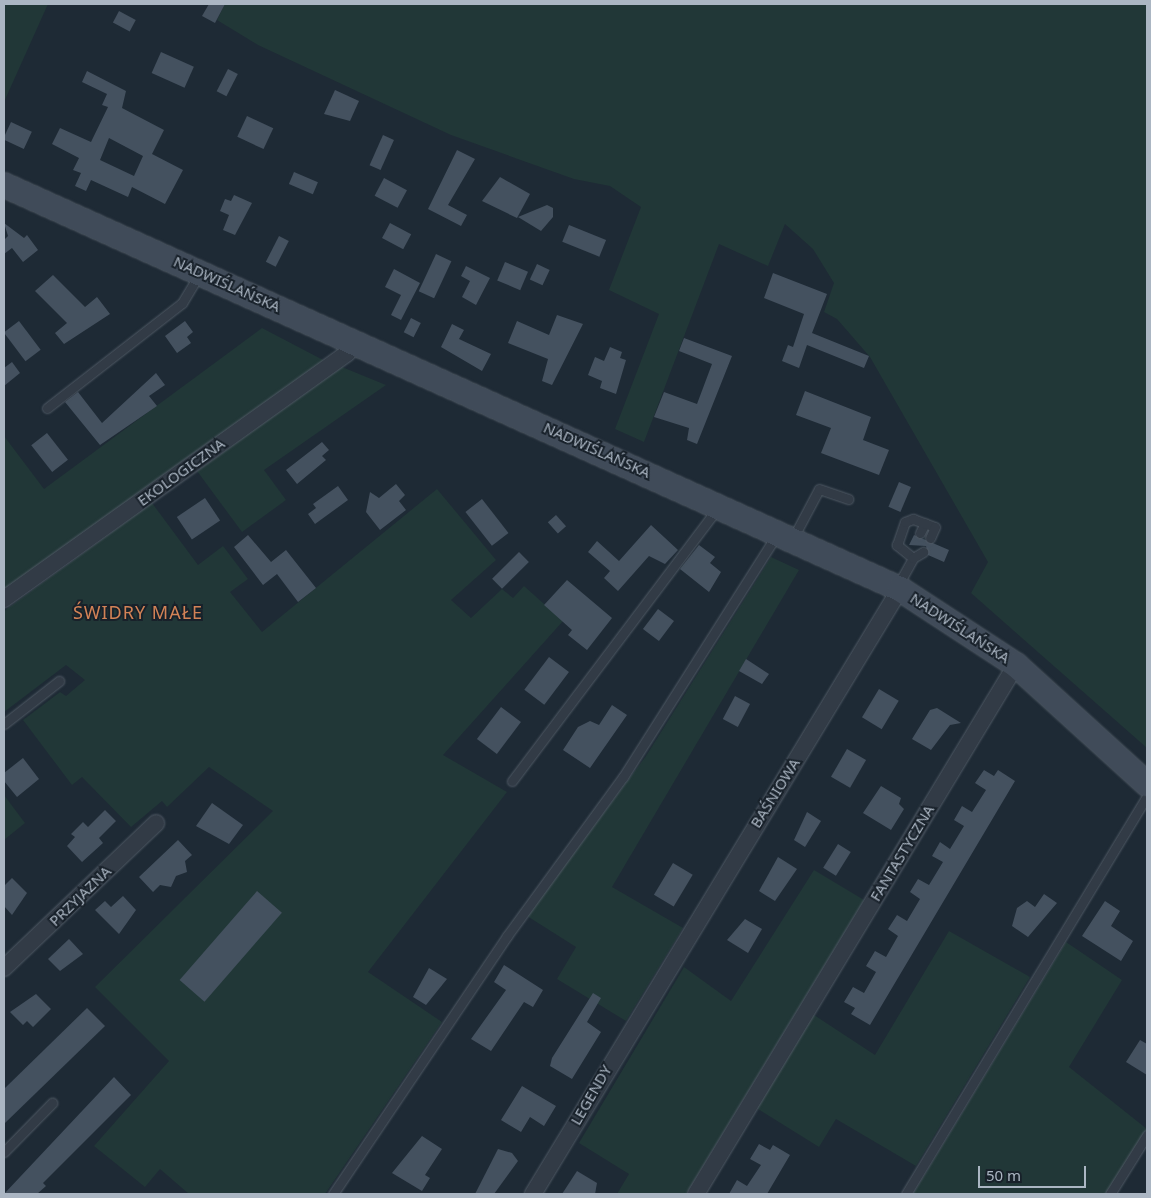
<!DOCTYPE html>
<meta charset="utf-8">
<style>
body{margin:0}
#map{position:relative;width:1151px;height:1198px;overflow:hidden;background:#1e2a35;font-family:"Noto Sans",sans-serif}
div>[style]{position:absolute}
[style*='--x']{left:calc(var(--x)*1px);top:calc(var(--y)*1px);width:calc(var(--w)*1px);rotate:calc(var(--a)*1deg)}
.green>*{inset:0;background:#213737}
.building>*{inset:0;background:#44515f;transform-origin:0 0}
.roads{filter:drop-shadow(0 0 1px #4f5964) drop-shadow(0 0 1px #4f5964)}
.lane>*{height:9px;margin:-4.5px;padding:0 4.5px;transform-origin:4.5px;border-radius:4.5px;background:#323b46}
.street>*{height:16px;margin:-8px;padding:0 8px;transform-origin:8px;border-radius:8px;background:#323b46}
.secondary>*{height:24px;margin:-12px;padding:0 12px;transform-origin:12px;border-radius:12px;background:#404b59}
span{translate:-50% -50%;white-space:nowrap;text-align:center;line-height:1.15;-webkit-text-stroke:4px #18212a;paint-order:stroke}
.street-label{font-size:15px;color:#abb6c3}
.quarter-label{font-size:18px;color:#d38356;letter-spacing:1px}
.frame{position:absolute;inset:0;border:5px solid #abb6c3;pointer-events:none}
.scale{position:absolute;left:978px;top:1166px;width:108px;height:22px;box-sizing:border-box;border:2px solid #abb6c3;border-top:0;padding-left:6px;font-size:15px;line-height:18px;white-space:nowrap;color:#abb6c3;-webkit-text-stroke:4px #18212a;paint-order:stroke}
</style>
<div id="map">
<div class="green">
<div style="clip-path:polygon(4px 4px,48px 4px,4px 102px)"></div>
<div style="clip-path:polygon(225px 4px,1147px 4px,1147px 748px,971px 593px,988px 562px,870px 357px,837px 319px,824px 312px,834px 283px,813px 249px,785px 224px,768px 266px,719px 244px,644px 442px,615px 429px,659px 314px,609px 290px,641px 207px,610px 186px,574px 179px,451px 135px,258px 45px,217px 20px)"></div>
<div style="clip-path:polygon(262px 328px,327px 362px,4px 593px,4px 436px,44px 489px)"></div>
<div style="clip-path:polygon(342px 367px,386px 385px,264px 470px,286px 500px,242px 532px,197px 471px)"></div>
<div style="clip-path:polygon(437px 489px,496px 560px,451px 600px,471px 618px,502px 589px,513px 598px,524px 586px,563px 621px,443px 755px,507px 792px,368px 972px,442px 1022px,325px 1194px,189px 1194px,160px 1169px,145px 1187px,94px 1146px,169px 1061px,95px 987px,273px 811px,209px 767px,167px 807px,162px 801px,131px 827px,82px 777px,72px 785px,23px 720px,60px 692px,66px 696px,85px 680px,66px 665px,4px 712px,4px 611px,152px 503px,198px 565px,223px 546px,248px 579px,230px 592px,262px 632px)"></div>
<div style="clip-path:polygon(771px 557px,799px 570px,612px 887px,683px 928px,626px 1021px,557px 979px,576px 947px,527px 916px,646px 756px)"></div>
<div style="clip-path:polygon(4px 795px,25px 823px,4px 840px)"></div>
<div style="clip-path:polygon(814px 870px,864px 900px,686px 1194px,617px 1194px,629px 1174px,579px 1143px,684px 967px,731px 1001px)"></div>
<div style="clip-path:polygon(949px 931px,1030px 977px,916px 1166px,836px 1119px,819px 1147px,755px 1107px,811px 1013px,875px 1055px)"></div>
<div style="clip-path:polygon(1066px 942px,1122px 980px,1069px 1067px,1147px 1129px,1106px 1194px,913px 1194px)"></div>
</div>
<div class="building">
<div style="clip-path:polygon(209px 4px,225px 4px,215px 23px,202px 16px)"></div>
<div style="left:119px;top:11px;width:19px;height:13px;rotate:28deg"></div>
<div style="left:161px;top:52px;width:36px;height:23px;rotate:24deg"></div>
<div style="left:228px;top:69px;width:11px;height:25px;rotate:27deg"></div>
<div style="clip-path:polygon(evenodd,87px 71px,126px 91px,122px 108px,164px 130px,152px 154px,183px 170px,165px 204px,132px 187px,128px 197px,91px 180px,86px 191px,75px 186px,81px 173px,73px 170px,79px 158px,52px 144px,60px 128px,91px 142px,108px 107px,102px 105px,107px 94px,82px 82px,87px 71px,109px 138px,143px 156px,134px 176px,100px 160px,109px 138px)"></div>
<div style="clip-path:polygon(335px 90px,359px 101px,350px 121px,324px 114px)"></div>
<div style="left:247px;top:116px;width:29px;height:23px;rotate:25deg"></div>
<div style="left:11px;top:122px;width:23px;height:19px;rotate:25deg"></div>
<div style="left:383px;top:135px;width:12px;height:33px;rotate:24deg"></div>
<div style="clip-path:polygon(457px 150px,475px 159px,448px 205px,467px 215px,461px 226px,428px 209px)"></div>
<div style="left:294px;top:172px;width:26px;height:13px;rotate:23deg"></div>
<div style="clip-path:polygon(500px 177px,530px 194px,517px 218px,482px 201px)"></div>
<div style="left:384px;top:178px;width:26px;height:20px;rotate:28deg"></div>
<div style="clip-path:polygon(234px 195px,252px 203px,235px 235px,223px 230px,229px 215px,220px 211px,225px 199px,231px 201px)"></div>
<div style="clip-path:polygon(547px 205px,553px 208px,553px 217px,541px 231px,518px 217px)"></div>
<div style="clip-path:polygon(4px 223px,24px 238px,27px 235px,38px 250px,23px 262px,12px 248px,4px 254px,4px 240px,8px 236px)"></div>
<div style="left:390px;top:223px;width:24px;height:17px;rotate:28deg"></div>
<div style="left:569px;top:225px;width:40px;height:18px;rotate:22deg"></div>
<div style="left:279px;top:236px;width:11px;height:29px;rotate:27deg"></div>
<div style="left:436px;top:254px;width:17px;height:41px;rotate:25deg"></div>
<div style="left:505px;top:262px;width:25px;height:20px;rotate:23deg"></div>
<div style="left:537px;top:264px;width:14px;height:17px;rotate:25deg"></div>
<div style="clip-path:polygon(466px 266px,490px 278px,476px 305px,462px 297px,470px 281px,461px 276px)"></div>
<div style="clip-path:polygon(394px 269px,420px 283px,401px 320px,391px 315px,401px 295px,385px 287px)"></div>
<div style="clip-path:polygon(773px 273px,827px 294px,812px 333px,869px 356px,864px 368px,807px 345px,799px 368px,782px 361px,788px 345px,793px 347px,804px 314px,764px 298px)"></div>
<div style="clip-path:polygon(53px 275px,85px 307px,97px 297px,110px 314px,64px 344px,55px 333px,67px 323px,35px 291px)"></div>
<div style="clip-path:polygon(557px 315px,583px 324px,552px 385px,542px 381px,548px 359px,508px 343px,517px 321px,549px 335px)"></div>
<div style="left:411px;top:318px;width:11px;height:16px;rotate:27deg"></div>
<div style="left:19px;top:321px;width:36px;height:19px;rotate:53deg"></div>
<div style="clip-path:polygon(185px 321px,193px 332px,187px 337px,191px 343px,177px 353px,165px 336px)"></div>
<div style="clip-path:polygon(452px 324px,464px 330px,459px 339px,491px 354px,482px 371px,441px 347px)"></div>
<div style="clip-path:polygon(684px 338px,732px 356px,697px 444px,687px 440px,689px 428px,654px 417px,664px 392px,697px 404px,712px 364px,679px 351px)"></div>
<div style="clip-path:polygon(610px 347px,622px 352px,620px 358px,626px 360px,616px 394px,600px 388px,602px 381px,588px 375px,595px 357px,604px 361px)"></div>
<div style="clip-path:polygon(12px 362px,20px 373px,4px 386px,4px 368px)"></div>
<div style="clip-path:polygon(156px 373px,165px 385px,149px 396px,157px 406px,100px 445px,65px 402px,78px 392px,102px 423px)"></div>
<div style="clip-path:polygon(805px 391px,871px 417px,863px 440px,889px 450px,879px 475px,821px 453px,831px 428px,796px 415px)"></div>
<div style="left:47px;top:433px;width:34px;height:20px;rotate:52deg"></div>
<div style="clip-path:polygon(322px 442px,329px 450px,322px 456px,326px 460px,297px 484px,286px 470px)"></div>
<div style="left:899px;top:482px;width:13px;height:27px;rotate:23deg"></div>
<div style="clip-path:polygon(396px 484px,405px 495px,399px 501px,406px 510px,380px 530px,366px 512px,370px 492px,379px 498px)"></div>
<div style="clip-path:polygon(338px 486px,348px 500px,315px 524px,308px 514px,316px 508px,313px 504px)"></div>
<div style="left:205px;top:498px;width:27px;height:34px;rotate:56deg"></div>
<div style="left:482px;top:499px;width:43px;height:21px;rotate:52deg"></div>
<div style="left:556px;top:515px;width:15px;height:11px;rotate:48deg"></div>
<div style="clip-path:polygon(651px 525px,678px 550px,665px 564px,649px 556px,618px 591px,604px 578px,610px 571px,588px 552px,597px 541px,619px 561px)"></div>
<div style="clip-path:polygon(248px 535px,271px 562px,286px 550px,316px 588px,298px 602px,277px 574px,263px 585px,234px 547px)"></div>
<div style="clip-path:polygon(914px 535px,949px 550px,944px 562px,928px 555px,926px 546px,909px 545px)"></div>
<div style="clip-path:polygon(699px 545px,715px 557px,710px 563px,721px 572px,709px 592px,680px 569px)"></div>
<div style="left:519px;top:552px;width:14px;height:38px;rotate:45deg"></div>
<div style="clip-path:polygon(567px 580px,612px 618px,587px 650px,568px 635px,572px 630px,544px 605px)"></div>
<div style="left:658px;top:609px;width:20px;height:25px;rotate:37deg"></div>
<div style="left:549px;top:657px;width:25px;height:41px;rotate:37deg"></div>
<div style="clip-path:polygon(746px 659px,769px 674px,762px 684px,739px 671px)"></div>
<div style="left:879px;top:689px;width:23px;height:33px;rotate:31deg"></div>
<div style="left:735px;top:696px;width:17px;height:26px;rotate:28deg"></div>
<div style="clip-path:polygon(612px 705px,627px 715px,590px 768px,563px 750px,578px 727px,590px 721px,599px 725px)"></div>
<div style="left:501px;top:707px;width:25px;height:40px;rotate:37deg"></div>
<div style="clip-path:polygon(937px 708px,961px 723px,950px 725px,931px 750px,912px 739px,930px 710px)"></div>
<div style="left:847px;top:749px;width:22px;height:32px;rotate:30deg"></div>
<div style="clip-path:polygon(23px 758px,39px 779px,17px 797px,4px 781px,4px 773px)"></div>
<div style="clip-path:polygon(984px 770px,994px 776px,998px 770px,1015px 781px,870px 1025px,851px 1014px,855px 1008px,844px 1002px,853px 987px,864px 993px,876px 972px,866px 966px,875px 951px,886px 957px,898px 936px,888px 929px,897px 915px,907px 921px,920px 899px,910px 892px,918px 879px,929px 885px,943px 862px,932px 856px,940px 842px,950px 849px,964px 826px,954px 820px,962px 806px,972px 812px,986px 790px,975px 783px)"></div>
<div style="clip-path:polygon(881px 786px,901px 798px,899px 804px,904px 809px,891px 830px,863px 813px)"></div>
<div style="clip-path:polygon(212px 803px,243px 825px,229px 844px,196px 826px)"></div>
<div style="clip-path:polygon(105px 810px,116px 821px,99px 838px,103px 843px,82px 862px,67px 846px,75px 837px,71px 834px,83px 822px,88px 827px)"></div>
<div style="clip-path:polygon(807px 812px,821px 821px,805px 847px,794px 840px)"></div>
<div style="clip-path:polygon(178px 840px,192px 855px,185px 861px,187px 872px,176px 876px,171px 887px,160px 885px,153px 892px,139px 877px)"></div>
<div style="left:838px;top:844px;width:15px;height:28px;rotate:32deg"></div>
<div style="clip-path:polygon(778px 857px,797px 869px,775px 901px,759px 891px)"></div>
<div style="left:673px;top:863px;width:23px;height:37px;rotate:31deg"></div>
<div style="clip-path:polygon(12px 878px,27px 893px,12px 915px,4px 906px,4px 886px)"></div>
<div style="left:257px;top:891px;width:33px;height:118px;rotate:41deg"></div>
<div style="clip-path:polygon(1044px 894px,1057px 903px,1028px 937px,1012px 926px,1017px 908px,1027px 901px,1035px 907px)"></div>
<div style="clip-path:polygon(123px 896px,136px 910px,119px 934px,95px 910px,105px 901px,111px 907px)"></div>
<div style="clip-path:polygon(1105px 901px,1120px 911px,1111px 926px,1133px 941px,1121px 961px,1082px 936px)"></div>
<div style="clip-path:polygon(745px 919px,762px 929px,748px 953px,727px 940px)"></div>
<div style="clip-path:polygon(69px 939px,83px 954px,60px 971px,48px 959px)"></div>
<div style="clip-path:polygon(504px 965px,543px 990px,533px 1007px,524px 1002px,491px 1051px,471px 1039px,506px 990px,494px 982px)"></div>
<div style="clip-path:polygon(429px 968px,447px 979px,426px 1005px,413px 997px)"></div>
<div style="clip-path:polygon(593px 993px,601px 998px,587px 1022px,601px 1032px,572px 1079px,550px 1066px,552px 1058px)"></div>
<div style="clip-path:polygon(36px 994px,51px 1009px,33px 1027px,27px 1021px,23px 1025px,10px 1012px)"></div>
<div style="clip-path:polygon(87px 1008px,105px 1026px,4px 1124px,4px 1089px)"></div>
<div style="clip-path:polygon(1140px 1040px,1147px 1044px,1147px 1075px,1126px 1062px)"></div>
<div style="clip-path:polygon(114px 1077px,131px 1095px,43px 1183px,46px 1186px,37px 1194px,4px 1194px)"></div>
<div style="clip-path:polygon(522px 1086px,556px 1106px,544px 1126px,530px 1117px,521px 1132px,501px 1120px)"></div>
<div style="clip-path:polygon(422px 1136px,442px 1149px,425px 1175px,430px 1178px,422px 1191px,392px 1173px)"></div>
<div style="clip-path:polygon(759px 1144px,770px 1150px,773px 1145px,790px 1155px,767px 1194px,729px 1194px,737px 1180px,747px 1186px,761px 1165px,750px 1159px)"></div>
<div style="clip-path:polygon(498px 1149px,512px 1153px,518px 1161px,494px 1194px,475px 1194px)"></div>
<div style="clip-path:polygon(577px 1171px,597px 1183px,595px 1194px,562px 1194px)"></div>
</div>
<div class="roads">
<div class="lane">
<div style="--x:47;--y:408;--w:171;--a:-37.9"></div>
<div style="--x:182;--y:303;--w:33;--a:-59"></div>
<div style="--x:920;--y:533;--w:11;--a:-63"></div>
<div style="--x:793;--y:538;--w:55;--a:-62"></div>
<div style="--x:819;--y:489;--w:31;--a:19"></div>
<div style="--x:913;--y:558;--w:21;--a:-141"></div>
<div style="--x:897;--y:545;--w:24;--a:-71"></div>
<div style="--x:905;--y:522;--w:9;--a:-21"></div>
<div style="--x:913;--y:519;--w:23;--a:20"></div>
<div style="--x:935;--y:527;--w:12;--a:114"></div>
<div style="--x:897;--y:587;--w:33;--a:-61"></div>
<div style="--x:913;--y:558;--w:12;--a:-31"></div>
<div style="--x:4;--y:724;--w:70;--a:-38"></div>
<div style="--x:512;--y:781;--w:342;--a:-53"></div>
<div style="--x:4;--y:1152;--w:69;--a:-45.6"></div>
<div style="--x:333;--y:1194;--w:311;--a:-56"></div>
<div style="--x:507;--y:936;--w:197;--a:-53.9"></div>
<div style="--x:623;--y:777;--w:288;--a:-57.6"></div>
<div style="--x:906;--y:1194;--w:465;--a:-58.8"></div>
<div style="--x:1110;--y:1194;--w:70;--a:-57.9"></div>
</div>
<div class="street">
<div style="--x:4;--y:599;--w:422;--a:-35.6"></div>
<div style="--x:347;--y:353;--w:13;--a:-58"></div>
<div style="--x:4;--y:968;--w:210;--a:-43.6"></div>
<div style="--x:533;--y:1194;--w:708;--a:-58.76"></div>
<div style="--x:696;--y:1194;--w:618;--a:-58.83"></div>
</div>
<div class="secondary">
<div style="--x:4;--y:185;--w:983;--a:24.27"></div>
<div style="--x:900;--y:589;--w:139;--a:33.2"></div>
<div style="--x:1016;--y:665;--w:177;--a:42.3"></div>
</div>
</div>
<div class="street-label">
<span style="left:227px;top:284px;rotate:24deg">NADWIŚLAŃSKA</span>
<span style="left:597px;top:450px;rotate:24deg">NADWIŚLAŃSKA</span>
<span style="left:181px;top:472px;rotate:-36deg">EKOLOGICZNA</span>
<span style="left:960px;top:628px;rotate:33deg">NADWIŚLAŃSKA</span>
<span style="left:775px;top:793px;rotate:-58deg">BAŚNIOWA</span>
<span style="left:902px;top:853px;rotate:-59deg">FANTASTYCZNA</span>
<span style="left:80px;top:896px;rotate:-44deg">PRZYJAZNA</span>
<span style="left:591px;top:1095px;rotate:-60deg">LEGENDY</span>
</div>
<div class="quarter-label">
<span style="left:138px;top:612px">ŚWIDRY MAŁE</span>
</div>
<div class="frame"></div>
<div class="scale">50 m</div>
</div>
